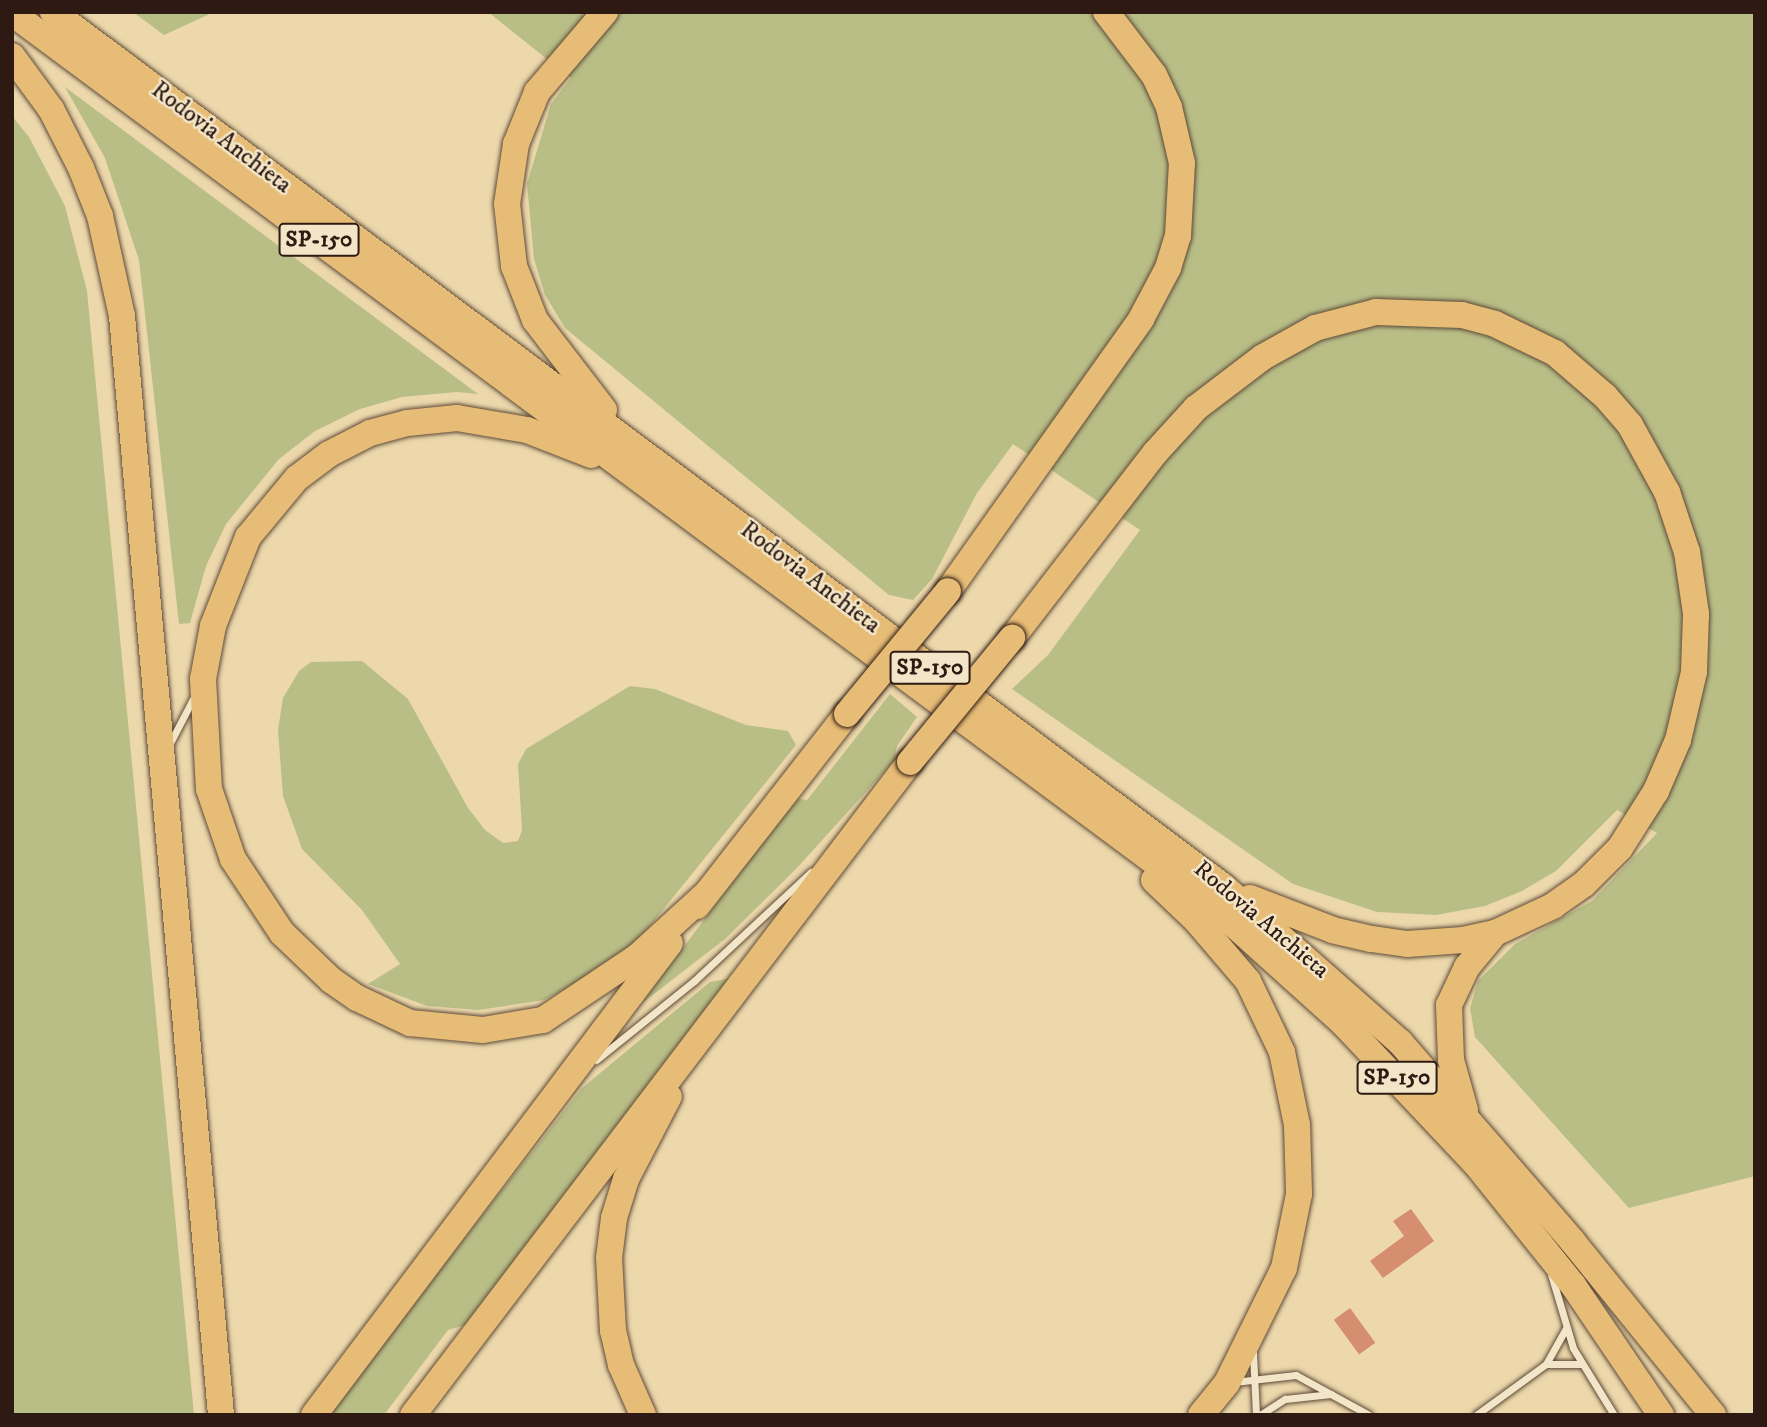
<!DOCTYPE html>
<style>
body{margin:0}
#map{position:relative;width:1767px;height:1427px;overflow:hidden;background:#ecd8ab;font-family:"IM FELL DW Pica",serif}
div>[style]{position:absolute}
[style*='--x']{left:calc(var(--x)*1px);top:calc(var(--y)*1px);width:calc(var(--w)*1px);rotate:calc(var(--a)*1deg)}
.green>*{inset:0;background:#b9be87}
.building>*{inset:0;background:#d68e71;transform-origin:0 0}
.roads{filter:drop-shadow(0 0 2px #5e4a39) drop-shadow(0 0 2px #5e4a39)}
.service>*{height:7px;margin:-3.5px;padding:0 3.5px;transform-origin:3.5px;border-radius:3.5px;background:#f3e6c8}
.motorway>*{height:26px;margin:-13px;padding:0 13px;transform-origin:13px;border-radius:13px;background:#e6bc76}
.bridges{filter:drop-shadow(0 0 2px #2e1a13) drop-shadow(0 0 2px #2e1a13)}
.motorway-bridge>*{height:26px;margin:-13px;padding:0 13px;transform-origin:13px;border-radius:13px;background:#e6bc76}
span{translate:-50% -50%;white-space:nowrap;text-align:center;line-height:1.15;-webkit-text-stroke:5px #f3e6c8;paint-order:stroke}
.shield-label span{padding:2px 5px;background:#f3e6c8;border:2px solid;border-radius:5px;-webkit-text-stroke-width:0}
.shield-label{font-size:23px;color:#2e1a13;font-weight:700}
.street-label{font-size:24px;color:#2e1a13}
.frame{position:absolute;inset:0;border:14px solid #2e1a13;pointer-events:none}
</style>
<div id="map">
<div class="green">
<div style="clip-path:polygon(133px 12px,214px 12px,164px 35px)"></div>
<div style="clip-path:polygon(488px 12px,1755px 12px,1755px 1176px,1629px 1208px,1475px 1037px,1470px 1008px,1478px 981px,1515px 944px,1592px 901px,1657px 833px,1617px 810px,1556px 871px,1522px 891px,1485px 906px,1436px 915px,1377px 912px,1293px 884px,1012px 689px,1048px 655px,1140px 530px,1013px 444px,977px 493px,932px 579px,913px 600px,889px 595px,565px 328px,545px 295px,534px 259px,527px 184px,551px 104px,571px 78px)"></div>
<div style="clip-path:polygon(65px 87px,478px 394px,457px 392px,402px 397px,360px 409px,315px 431px,279px 459px,226px 524px,206px 566px,190px 623px,179px 624px,139px 260px,105px 158px)"></div>
<div style="clip-path:polygon(12px 116px,29px 137px,65px 206px,87px 291px,194px 1415px,12px 1415px)"></div>
<div style="clip-path:polygon(362px 661px,408px 699px,468px 808px,485px 830px,503px 843px,518px 841px,522px 830px,518px 764px,526px 749px,630px 686px,655px 689px,746px 725px,788px 731px,796px 745px,637px 942px,597px 973px,544px 1000px,479px 1010px,427px 1006px,368px 984px,400px 964px,362px 910px,302px 849px,283px 796px,278px 730px,283px 698px,299px 671px,311px 662px)"></div>
<div style="clip-path:polygon(890px 694px,917px 717px,897px 746px,894px 761px,796px 869px,725px 939px,641px 1004px,795px 798px,807px 800px)"></div>
<div style="clip-path:polygon(732px 978px,466px 1325px,448px 1330px,384px 1415px,326px 1415px,582px 1088px,710px 982px)"></div>
</div>
<div class="building">
<div style="clip-path:polygon(1411px 1209px,1434px 1241px,1383px 1278px,1370px 1261px,1404px 1236px,1393px 1221px)"></div>
<div style="left:1350px;top:1308px;width:43px;height:20px;rotate:54deg"></div>
</div>
<div class="roads">
<div class="service">
<div style="--x:170;--y:743;--w:54;--a:-62.5"></div>
<div style="--x:596;--y:1060;--w:126;--a:-38.9"></div>
<div style="--x:694;--y:981;--w:160;--a:-43"></div>
<div style="--x:1551;--y:1274;--w:77;--a:73.4"></div>
<div style="--x:1573;--y:1348;--w:79;--a:58.5"></div>
<div style="--x:1253;--y:1353;--w:62;--a:87.2"></div>
<div style="--x:1547;--y:1364;--w:34;--a:0"></div>
<div style="--x:1234;--y:1382;--w:62;--a:-6.4"></div>
<div style="--x:1296;--y:1375;--w:83;--a:28.7"></div>
<div style="--x:1260;--y:1415;--w:30;--a:-33"></div>
<div style="--x:1285;--y:1399;--w:46;--a:-6.2"></div>
<div style="--x:1476;--y:1415;--w:87;--a:-36.1"></div>
<div style="--x:1546;--y:1364;--w:41;--a:-60.9"></div>
</div>
<div class="motorway">
<div style="--x:53;--y:12;--w:1462;--a:36.77"></div>
<div style="--x:1224;--y:887;--w:235;--a:41.4"></div>
<div style="--x:1400;--y:1042;--w:264;--a:49.1"></div>
<div style="--x:1573;--y:1242;--w:223;--a:51"></div>
<div style="--x:12;--y:13;--w:1495;--a:36.62"></div>
<div style="--x:1212;--y:905;--w:178;--a:42"></div>
<div style="--x:1344;--y:1024;--w:192;--a:46.7"></div>
<div style="--x:1476;--y:1164;--w:155;--a:51.3"></div>
<div style="--x:1573;--y:1285;--w:157;--a:55.9"></div>
<div style="--x:12;--y:56;--w:66;--a:53.7"></div>
<div style="--x:51;--y:109;--w:66;--a:63"></div>
<div style="--x:81;--y:168;--w:52;--a:68.4"></div>
<div style="--x:100;--y:216;--w:102;--a:77.6"></div>
<div style="--x:122;--y:316;--w:1103;--a:84.85"></div>
<div style="--x:604;--y:410;--w:113;--a:-127.5"></div>
<div style="--x:535;--y:320;--w:58;--a:-111.3"></div>
<div style="--x:514;--y:266;--w:62;--a:-96.4"></div>
<div style="--x:507;--y:204;--w:61;--a:-81.5"></div>
<div style="--x:516;--y:144;--w:56;--a:-68"></div>
<div style="--x:537;--y:92;--w:105;--a:-49.6"></div>
<div style="--x:591;--y:455;--w:69;--a:-158.7"></div>
<div style="--x:527;--y:430;--w:71;--a:-170.3"></div>
<div style="--x:457;--y:418;--w:50;--a:174.3"></div>
<div style="--x:407;--y:423;--w:38;--a:165"></div>
<div style="--x:370;--y:433;--w:46;--a:152.9"></div>
<div style="--x:329;--y:454;--w:40;--a:143"></div>
<div style="--x:297;--y:478;--w:77;--a:129.7"></div>
<div style="--x:248;--y:537;--w:96;--a:111.5"></div>
<div style="--x:213;--y:626;--w:54;--a:100.7"></div>
<div style="--x:203;--y:679;--w:110;--a:86.9"></div>
<div style="--x:209;--y:789;--w:74;--a:71.1"></div>
<div style="--x:233;--y:859;--w:89;--a:56.5"></div>
<div style="--x:282;--y:933;--w:68;--a:43.8"></div>
<div style="--x:331;--y:980;--w:32;--a:35"></div>
<div style="--x:357;--y:998;--w:59;--a:25.3"></div>
<div style="--x:410;--y:1023;--w:73;--a:5.5"></div>
<div style="--x:483;--y:1030;--w:61;--a:-9.5"></div>
<div style="--x:543;--y:1020;--w:113;--a:-33.8"></div>
<div style="--x:637;--y:957;--w:93;--a:-42.4"></div>
<div style="--x:948;--y:591;--w:334;--a:-54.6"></div>
<div style="--x:1141;--y:319;--w:58;--a:-62.1"></div>
<div style="--x:1168;--y:268;--w:34;--a:-73"></div>
<div style="--x:1178;--y:236;--w:73;--a:-86.9"></div>
<div style="--x:1182;--y:163;--w:57;--a:-103.1"></div>
<div style="--x:1169;--y:107;--w:35;--a:-115"></div>
<div style="--x:1154;--y:75;--w:79;--a:-127.3"></div>
<div style="--x:1012;--y:638;--w:234;--a:-52.3"></div>
<div style="--x:1155;--y:453;--w:61;--a:-47.7"></div>
<div style="--x:1196;--y:408;--w:84;--a:-37.3"></div>
<div style="--x:1263;--y:357;--w:60;--a:-29.1"></div>
<div style="--x:1315;--y:328;--w:63;--a:-14.7"></div>
<div style="--x:1376;--y:312;--w:86;--a:2"></div>
<div style="--x:1462;--y:315;--w:34;--a:15"></div>
<div style="--x:1495;--y:324;--w:67;--a:25.8"></div>
<div style="--x:1555;--y:353;--w:66;--a:40.7"></div>
<div style="--x:1605;--y:396;--w:38;--a:49"></div>
<div style="--x:1630;--y:425;--w:77;--a:61.1"></div>
<div style="--x:1667;--y:492;--w:63;--a:71.6"></div>
<div style="--x:1687;--y:552;--w:63;--a:81.7"></div>
<div style="--x:1696;--y:614;--w:58;--a:92"></div>
<div style="--x:1694;--y:672;--w:70;--a:103.2"></div>
<div style="--x:1678;--y:740;--w:56;--a:113.3"></div>
<div style="--x:1656;--y:791;--w:67;--a:122.3"></div>
<div style="--x:1620;--y:848;--w:51;--a:135"></div>
<div style="--x:1584;--y:884;--w:38;--a:145"></div>
<div style="--x:1553;--y:906;--w:64;--a:155"></div>
<div style="--x:1495;--y:933;--w:33;--a:168"></div>
<div style="--x:1463;--y:940;--w:56;--a:175.9"></div>
<div style="--x:1407;--y:944;--w:36;--a:-172"></div>
<div style="--x:1371;--y:939;--w:39;--a:-167"></div>
<div style="--x:1333;--y:930;--w:89;--a:-158.9"></div>
<div style="--x:1154;--y:880;--w:58;--a:43.6"></div>
<div style="--x:1196;--y:920;--w:80;--a:49.6"></div>
<div style="--x:1248;--y:981;--w:79;--a:64.4"></div>
<div style="--x:1282;--y:1052;--w:75;--a:78.4"></div>
<div style="--x:1297;--y:1125;--w:69;--a:88.3"></div>
<div style="--x:1299;--y:1194;--w:76;--a:101.5"></div>
<div style="--x:1284;--y:1268;--w:128;--a:116.4"></div>
<div style="--x:1227;--y:1383;--w:41;--a:129.1"></div>
<div style="--x:697;--y:906;--w:244;--a:-52"></div>
<div style="--x:1465;--y:1110;--w:52;--a:-105.6"></div>
<div style="--x:1451;--y:1060;--w:55;--a:-92.1"></div>
<div style="--x:1449;--y:1005;--w:42;--a:-64.7"></div>
<div style="--x:1467;--y:967;--w:44;--a:-50.5"></div>
<div style="--x:314;--y:1415;--w:591;--a:-52.98"></div>
<div style="--x:413;--y:1415;--w:821;--a:-52.73"></div>
<div style="--x:643;--y:1415;--w:55;--a:-113.7"></div>
<div style="--x:621;--y:1365;--w:35;--a:-103"></div>
<div style="--x:613;--y:1331;--w:73;--a:-93.1"></div>
<div style="--x:609;--y:1258;--w:40;--a:-82.9"></div>
<div style="--x:614;--y:1218;--w:41;--a:-72.9"></div>
<div style="--x:626;--y:1179;--w:93;--a:-62.6"></div>
</div>
</div>
<div class="bridges">
<div class="motorway-bridge">
<div style="--x:847;--y:714;--w:159;--a:-50.6"></div>
<div style="--x:910;--y:762;--w:161;--a:-50.6"></div>
</div>
</div>
<div class="shield-label">
<span style="left:319px;top:240px">SP-150</span>
<span style="left:930px;top:668px">SP-150</span>
<span style="left:1397px;top:1078px">SP-150</span>
</div>
<div class="street-label">
<span style="left:221px;top:138px;rotate:37deg">Rodovia Anchieta</span>
<span style="left:810px;top:578px;rotate:37deg">Rodovia Anchieta</span>
<span style="left:1261px;top:920px;rotate:40deg">Rodovia Anchieta</span>
</div>
<div class="frame"></div>
</div>
